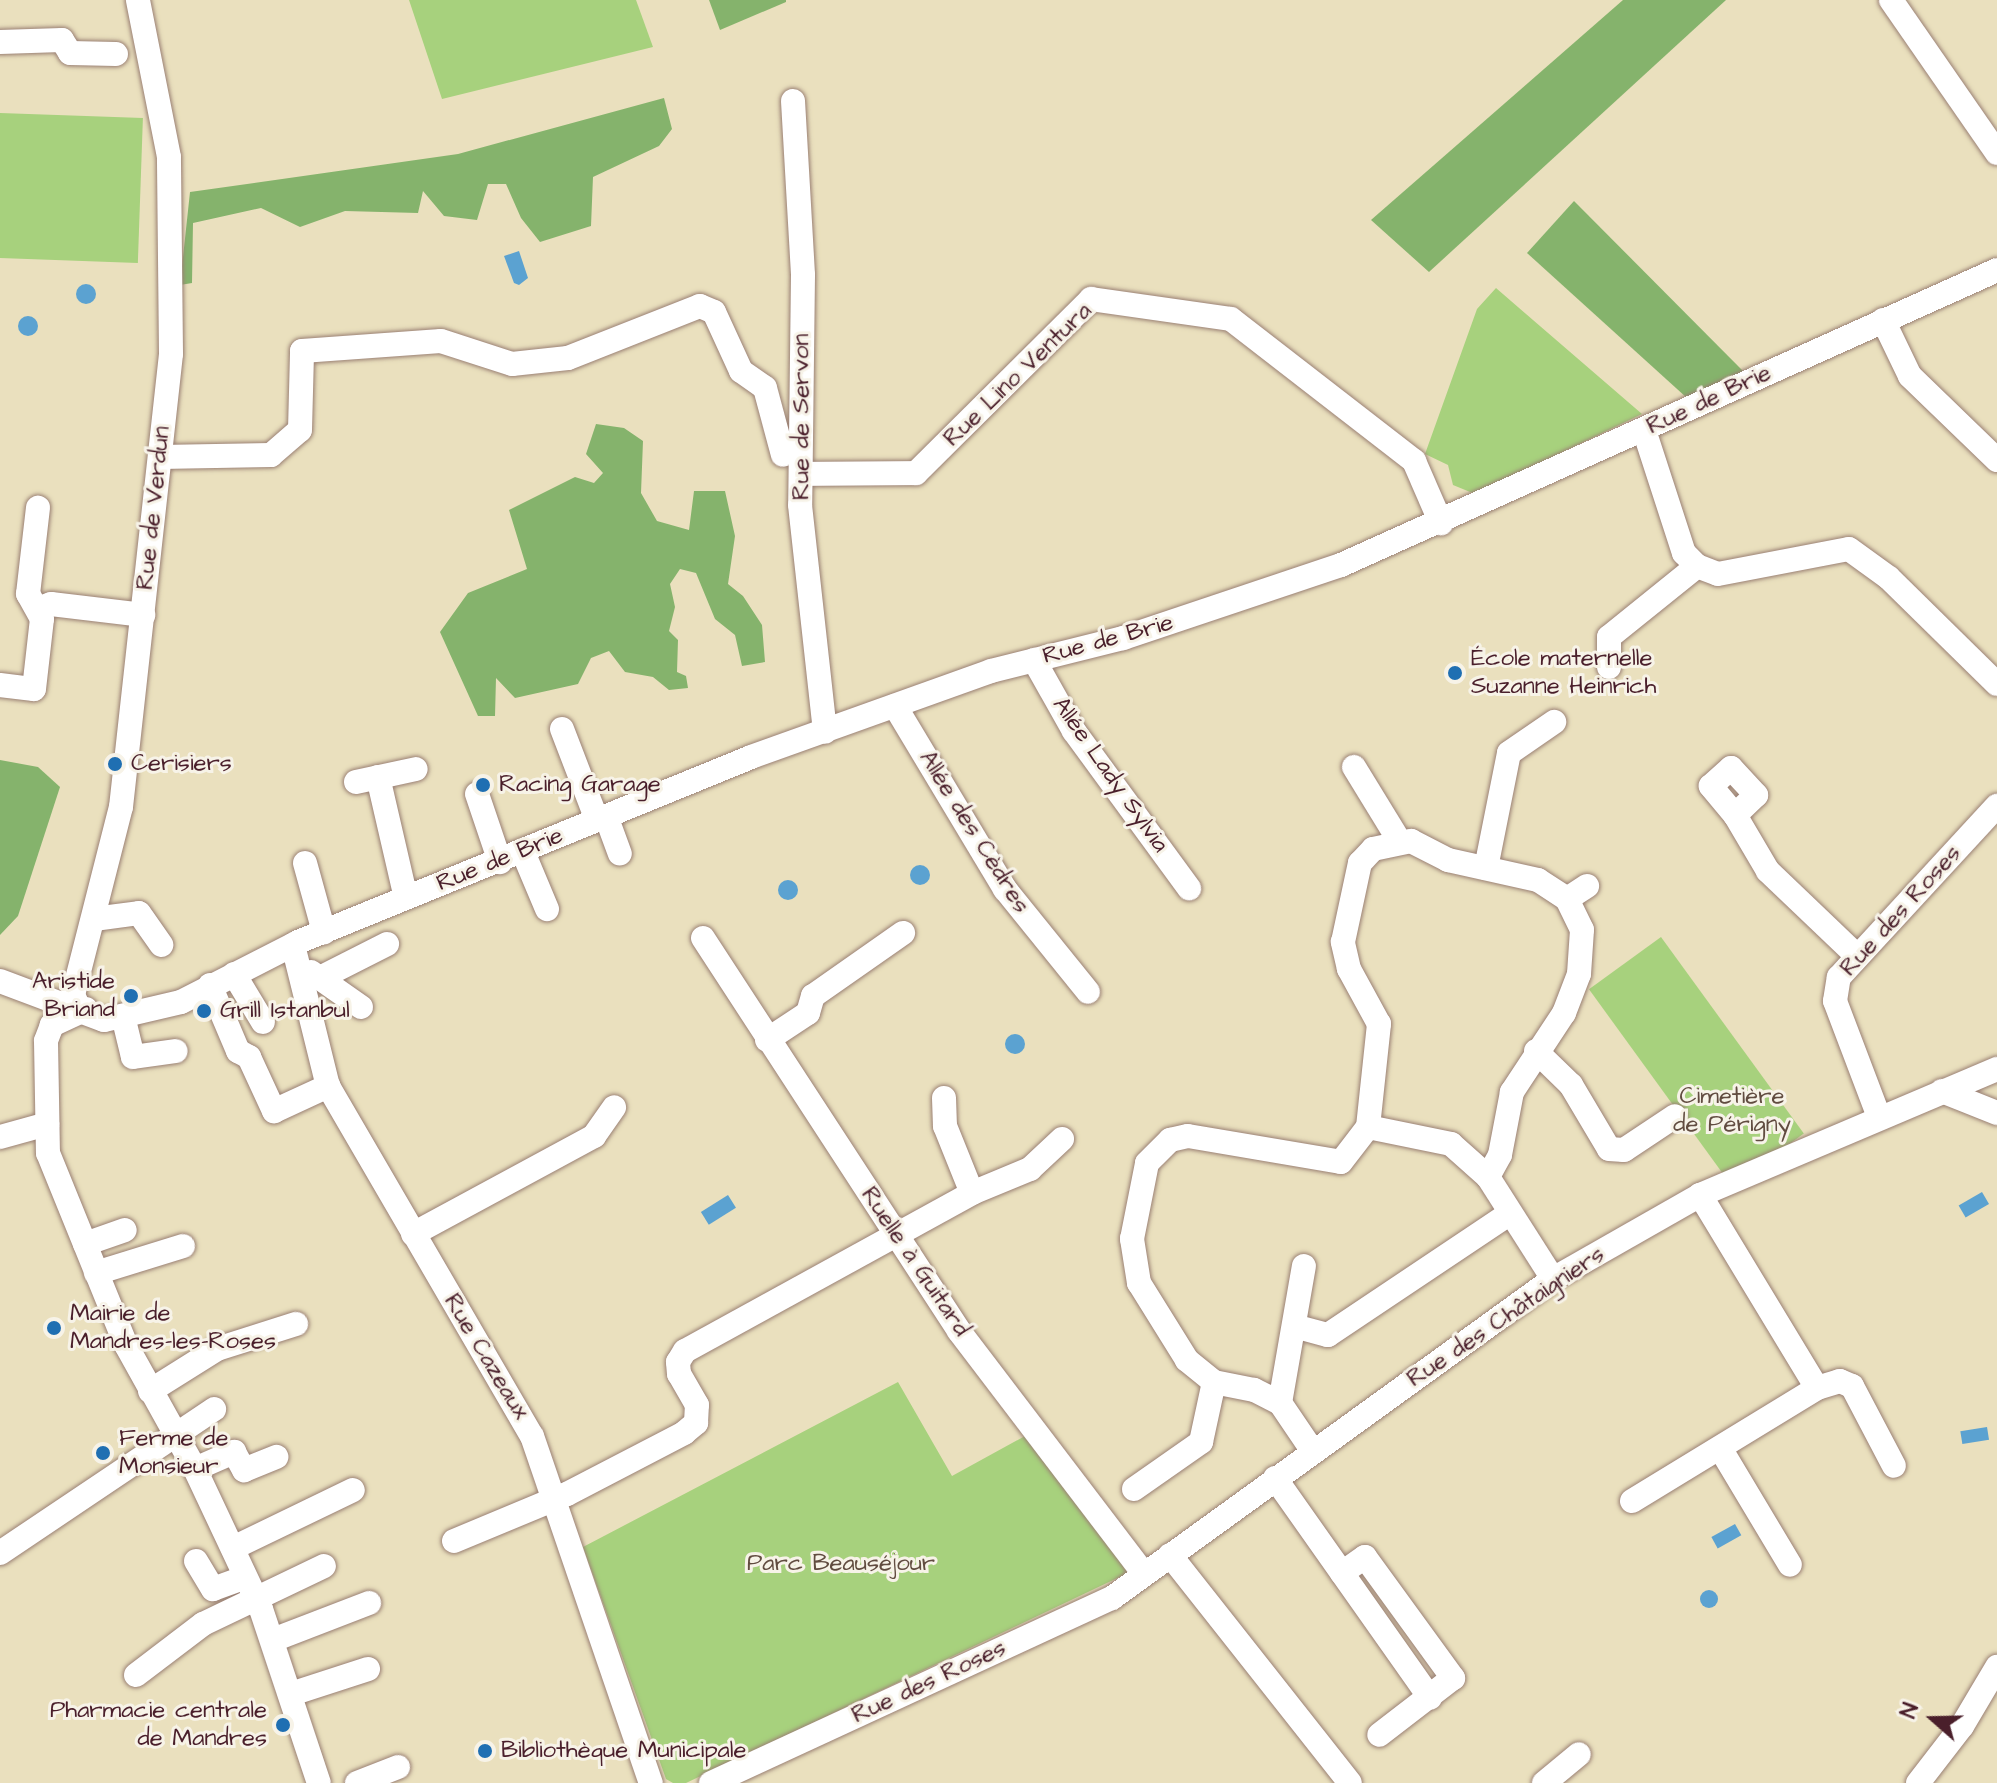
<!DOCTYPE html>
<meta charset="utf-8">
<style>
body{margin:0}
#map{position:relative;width:1997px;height:1783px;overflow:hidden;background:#eae0be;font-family:"Architects Daughter",sans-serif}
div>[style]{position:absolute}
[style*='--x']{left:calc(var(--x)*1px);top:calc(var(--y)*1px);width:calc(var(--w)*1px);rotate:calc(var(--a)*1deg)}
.green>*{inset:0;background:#a7d17d;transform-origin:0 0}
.forest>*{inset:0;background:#85b36c}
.water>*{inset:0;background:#5ba2d1;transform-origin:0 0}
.round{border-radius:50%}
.roads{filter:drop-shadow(0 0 2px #9a8074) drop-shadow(0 0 2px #9a8074)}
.minor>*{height:24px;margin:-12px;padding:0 12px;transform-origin:12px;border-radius:12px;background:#fff}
.dots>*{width:22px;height:22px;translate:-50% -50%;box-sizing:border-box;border:4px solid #f7f3e8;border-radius:50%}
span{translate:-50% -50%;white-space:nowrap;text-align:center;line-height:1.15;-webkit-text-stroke:6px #f7f3e8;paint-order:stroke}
.street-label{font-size:24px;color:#4a1f2b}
.poi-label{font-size:24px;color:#4a1f2b}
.left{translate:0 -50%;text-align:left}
.right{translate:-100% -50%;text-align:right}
.park-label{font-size:24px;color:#614c40}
.north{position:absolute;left:1893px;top:1679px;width:80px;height:80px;-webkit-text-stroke:6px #f7f3e8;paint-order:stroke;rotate:290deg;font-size:22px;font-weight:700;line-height:32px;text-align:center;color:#4a1f2b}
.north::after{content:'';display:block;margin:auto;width:28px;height:36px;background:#4a1f2b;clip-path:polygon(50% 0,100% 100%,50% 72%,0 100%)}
</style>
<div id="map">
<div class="green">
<div style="clip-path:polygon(409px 0,636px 0,653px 47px,442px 99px)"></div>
<div style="left:0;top:113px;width:143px;height:145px;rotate:2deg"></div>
<div style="clip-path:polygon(1496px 288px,1642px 414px,1475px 494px,1453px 485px,1448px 465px,1425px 454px,1477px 309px)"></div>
<div style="left:1661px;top:937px;width:243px;height:89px;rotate:54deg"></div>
<div style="clip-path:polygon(898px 1382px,952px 1476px,1025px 1436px,1130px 1572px,686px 1783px,673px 1783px,666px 1779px,583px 1547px)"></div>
</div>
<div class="forest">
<div style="clip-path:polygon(709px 0,786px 0,786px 2px,720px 30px)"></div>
<div style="clip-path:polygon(1623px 0,1726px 0,1429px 272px,1371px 220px)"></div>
<div style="clip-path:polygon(664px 98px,672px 129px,659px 146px,593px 177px,591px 226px,540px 242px,521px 218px,506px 184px,488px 184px,477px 220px,444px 216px,423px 191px,418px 213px,345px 211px,300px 227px,261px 208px,193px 223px,192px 283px,180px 285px,190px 192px,458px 154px)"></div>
<div style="clip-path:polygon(1574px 201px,1745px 373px,1687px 398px,1527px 253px)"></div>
<div style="clip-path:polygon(596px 424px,624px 428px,643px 441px,641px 493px,657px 521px,689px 530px,694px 491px,725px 491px,735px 536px,728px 584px,743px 596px,762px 625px,765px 662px,742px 666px,735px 635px,715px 619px,696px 573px,680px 569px,670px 584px,675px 607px,669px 631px,678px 640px,677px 672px,686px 676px,688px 688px,669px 690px,653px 677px,625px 672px,609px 651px,591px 658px,578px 684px,515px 698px,496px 678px,495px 716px,478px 716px,440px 632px,468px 593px,527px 569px,509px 510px,575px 477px,594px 483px,603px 473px,586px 454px)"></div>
<div style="clip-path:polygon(0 760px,38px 767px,60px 787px,18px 916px,0 935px)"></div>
</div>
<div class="water">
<div style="clip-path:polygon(519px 251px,528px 278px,519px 285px,514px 283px,504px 256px)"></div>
<div class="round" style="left:76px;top:284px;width:20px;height:20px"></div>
<div class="round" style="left:18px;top:316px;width:20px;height:20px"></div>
<div class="round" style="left:910px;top:865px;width:20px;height:20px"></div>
<div class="round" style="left:778px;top:880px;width:20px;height:20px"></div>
<div class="round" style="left:1005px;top:1034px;width:20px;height:20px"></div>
<div style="left:1982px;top:1192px;width:14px;height:27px;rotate:60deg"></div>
<div style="left:728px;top:1195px;width:15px;height:32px;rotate:58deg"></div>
<div style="left:1987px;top:1427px;width:13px;height:27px;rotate:81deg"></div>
<div style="left:1735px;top:1524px;width:13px;height:27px;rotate:61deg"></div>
<div class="round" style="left:1700px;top:1590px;width:18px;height:18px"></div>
</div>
<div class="roads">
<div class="minor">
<div style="--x:1891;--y:0;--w:186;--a:55.3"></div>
<div style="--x:0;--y:42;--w:62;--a:-1.8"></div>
<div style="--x:62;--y:40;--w:15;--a:58"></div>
<div style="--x:70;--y:53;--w:46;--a:1.2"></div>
<div style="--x:793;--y:101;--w:174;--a:86.7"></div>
<div style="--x:803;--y:275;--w:230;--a:90.7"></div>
<div style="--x:800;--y:505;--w:228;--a:83.7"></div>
<div style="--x:1883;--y:320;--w:62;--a:64.3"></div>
<div style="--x:1910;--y:376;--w:121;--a:44"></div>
<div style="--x:1644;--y:430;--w:129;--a:72"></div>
<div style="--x:1684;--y:553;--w:18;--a:45"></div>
<div style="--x:1697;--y:566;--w:22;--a:21"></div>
<div style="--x:1718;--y:574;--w:133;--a:-10.8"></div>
<div style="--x:1849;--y:549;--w:49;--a:35.9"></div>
<div style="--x:1889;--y:578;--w:151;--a:44.5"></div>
<div style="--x:160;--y:457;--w:111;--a:-1"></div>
<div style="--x:271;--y:455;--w:38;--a:-41"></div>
<div style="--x:300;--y:430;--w:79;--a:-88.5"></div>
<div style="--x:302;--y:351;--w:139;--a:-4.1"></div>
<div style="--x:441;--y:341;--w:75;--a:17.9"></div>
<div style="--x:512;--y:364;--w:56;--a:-6.1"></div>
<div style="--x:568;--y:358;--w:142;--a:-21.5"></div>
<div style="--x:700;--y:306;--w:15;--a:23"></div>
<div style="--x:714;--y:312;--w:65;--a:65.4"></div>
<div style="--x:741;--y:371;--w:29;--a:35"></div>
<div style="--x:765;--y:388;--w:69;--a:75"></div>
<div style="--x:801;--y:474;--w:115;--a:-0.5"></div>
<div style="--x:916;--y:473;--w:247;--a:-44.8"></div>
<div style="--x:1091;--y:299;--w:141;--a:8.1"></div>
<div style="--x:1231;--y:319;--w:232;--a:37.8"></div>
<div style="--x:1414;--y:461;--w:68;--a:66.5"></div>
<div style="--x:38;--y:609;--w:14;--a:-21"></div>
<div style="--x:51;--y:604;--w:93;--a:6.8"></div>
<div style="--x:1034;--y:660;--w:81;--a:60.6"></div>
<div style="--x:1074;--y:731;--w:195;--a:53.8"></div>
<div style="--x:1609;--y:667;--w:30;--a:-90"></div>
<div style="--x:1609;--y:637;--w:113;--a:-38.9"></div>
<div style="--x:0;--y:685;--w:34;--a:7"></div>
<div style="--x:34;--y:689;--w:70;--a:-83.5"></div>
<div style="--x:42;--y:619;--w:29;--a:-119"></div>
<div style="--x:28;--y:594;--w:87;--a:-83.4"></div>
<div style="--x:895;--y:706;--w:214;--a:59"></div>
<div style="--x:1005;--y:889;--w:132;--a:51.1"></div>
<div style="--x:562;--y:729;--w:97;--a:69"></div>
<div style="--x:1354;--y:767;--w:88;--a:58.5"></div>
<div style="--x:378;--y:777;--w:124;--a:77"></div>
<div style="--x:356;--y:782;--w:61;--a:-12.2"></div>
<div style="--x:477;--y:794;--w:72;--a:71.3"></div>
<div style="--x:1735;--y:815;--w:38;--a:-130"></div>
<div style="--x:1711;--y:786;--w:27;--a:-42"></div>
<div style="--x:1731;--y:768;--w:37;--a:47"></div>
<div style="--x:1756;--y:795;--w:29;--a:136"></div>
<div style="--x:1735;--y:815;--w:65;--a:59.5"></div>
<div style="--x:1768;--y:871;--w:120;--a:43.7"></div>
<div style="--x:606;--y:816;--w:40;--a:69.8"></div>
<div style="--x:523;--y:852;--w:62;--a:67.2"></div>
<div style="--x:305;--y:863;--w:72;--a:74.6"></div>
<div style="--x:1486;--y:868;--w:117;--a:-78.7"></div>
<div style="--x:1509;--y:753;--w:55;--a:-34.6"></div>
<div style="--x:1567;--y:899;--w:24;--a:-33"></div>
<div style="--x:94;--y:919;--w:45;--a:-7.6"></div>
<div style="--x:139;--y:913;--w:39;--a:55"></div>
<div style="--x:703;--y:938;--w:469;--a:56.9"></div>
<div style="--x:959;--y:1331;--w:305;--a:52.7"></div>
<div style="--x:293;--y:945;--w:145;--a:76.1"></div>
<div style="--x:328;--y:1086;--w:405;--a:59.8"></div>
<div style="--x:532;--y:1436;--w:367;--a:71.1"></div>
<div style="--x:311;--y:972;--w:61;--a:35"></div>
<div style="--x:234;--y:974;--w:56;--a:58.9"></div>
<div style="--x:322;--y:977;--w:73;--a:-26.9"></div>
<div style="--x:0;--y:981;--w:111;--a:20.6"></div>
<div style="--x:104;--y:1020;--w:79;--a:-13.2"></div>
<div style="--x:181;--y:1002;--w:131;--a:-27.1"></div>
<div style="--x:298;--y:942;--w:489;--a:-22.2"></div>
<div style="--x:751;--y:757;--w:255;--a:-19.7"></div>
<div style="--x:991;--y:671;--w:136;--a:-14"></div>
<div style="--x:1123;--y:638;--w:230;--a:-18.5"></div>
<div style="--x:1341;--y:565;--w:719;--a:-24.21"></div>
<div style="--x:210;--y:985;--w:72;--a:67"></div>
<div style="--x:238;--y:1051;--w:13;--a:29"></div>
<div style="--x:249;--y:1057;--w:60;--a:65.2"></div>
<div style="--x:274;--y:1111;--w:60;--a:-24.8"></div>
<div style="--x:86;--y:1009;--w:38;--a:155"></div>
<div style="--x:52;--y:1025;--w:17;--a:111"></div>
<div style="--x:46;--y:1041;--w:112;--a:89"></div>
<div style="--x:48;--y:1153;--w:207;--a:67.9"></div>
<div style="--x:126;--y:1345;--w:142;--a:60.9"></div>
<div style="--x:195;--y:1469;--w:155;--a:64.8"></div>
<div style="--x:261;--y:1609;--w:183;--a:71.6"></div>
<div style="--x:80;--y:1010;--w:17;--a:-115"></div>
<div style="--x:73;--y:995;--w:194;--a:-75.7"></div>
<div style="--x:121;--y:807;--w:456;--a:-83.7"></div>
<div style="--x:171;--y:354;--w:197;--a:-90.6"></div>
<div style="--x:169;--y:157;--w:160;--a:-101.2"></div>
<div style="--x:123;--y:1016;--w:42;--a:76.3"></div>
<div style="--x:133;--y:1057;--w:43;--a:-7.9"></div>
<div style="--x:767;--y:1040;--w:49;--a:-33.4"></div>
<div style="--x:808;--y:1013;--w:18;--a:-74"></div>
<div style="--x:813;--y:996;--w:110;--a:-35"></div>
<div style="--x:1536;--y:1051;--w:49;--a:44.2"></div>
<div style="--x:1571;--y:1085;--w:74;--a:59.3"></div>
<div style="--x:1609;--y:1149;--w:15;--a:4"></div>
<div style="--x:1624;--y:1150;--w:61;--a:-33.7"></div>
<div style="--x:1942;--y:1091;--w:59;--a:21.8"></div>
<div style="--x:944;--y:1098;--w:28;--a:88"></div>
<div style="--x:945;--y:1126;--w:72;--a:68.1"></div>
<div style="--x:1879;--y:1117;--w:124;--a:-110.8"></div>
<div style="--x:1835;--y:1001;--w:24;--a:-81"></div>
<div style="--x:1839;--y:977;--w:233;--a:-47.3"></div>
<div style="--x:1368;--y:1127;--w:104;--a:-83.9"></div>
<div style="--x:1379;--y:1024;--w:63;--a:-118.6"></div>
<div style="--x:1349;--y:969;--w:28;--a:-103"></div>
<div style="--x:1343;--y:942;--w:81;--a:-77.9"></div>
<div style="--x:1360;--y:863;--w:19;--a:-47"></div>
<div style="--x:1373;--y:849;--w:39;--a:-12"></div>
<div style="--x:1411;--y:841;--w:42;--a:27.2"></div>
<div style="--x:1448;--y:860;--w:92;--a:12.5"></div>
<div style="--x:1538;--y:880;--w:35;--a:33"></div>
<div style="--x:1567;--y:899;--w:34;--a:64"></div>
<div style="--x:1582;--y:930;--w:44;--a:93.9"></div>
<div style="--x:1579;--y:974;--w:42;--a:111"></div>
<div style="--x:1564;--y:1013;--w:95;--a:123.4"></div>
<div style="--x:1512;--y:1092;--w:64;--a:100.8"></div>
<div style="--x:1500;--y:1155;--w:25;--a:119"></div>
<div style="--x:1368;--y:1127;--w:85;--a:11.6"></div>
<div style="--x:1451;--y:1144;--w:50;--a:41.7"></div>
<div style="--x:1488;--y:1177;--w:121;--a:57.5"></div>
<div style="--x:0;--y:1137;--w:49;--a:-15.5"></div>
<div style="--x:413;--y:1234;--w:206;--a:-28.4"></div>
<div style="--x:594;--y:1136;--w:35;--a:-55"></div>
<div style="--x:85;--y:1244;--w:42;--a:-19.3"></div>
<div style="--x:96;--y:1273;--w:91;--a:-17.2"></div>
<div style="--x:1294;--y:1326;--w:35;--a:15"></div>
<div style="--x:1328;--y:1335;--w:219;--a:-33.8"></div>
<div style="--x:1817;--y:1388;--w:24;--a:-17"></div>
<div style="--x:1840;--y:1381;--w:13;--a:23"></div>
<div style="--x:1852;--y:1386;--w:90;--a:62.3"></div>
<div style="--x:150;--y:1391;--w:79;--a:-32.1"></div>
<div style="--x:217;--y:1349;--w:83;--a:-17.6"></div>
<div style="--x:1280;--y:1403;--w:139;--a:-80.1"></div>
<div style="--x:1720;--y:1448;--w:136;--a:59.1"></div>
<div style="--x:1312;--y:1450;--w:57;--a:-124.2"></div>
<div style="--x:1280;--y:1403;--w:29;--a:-153"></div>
<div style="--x:1254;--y:1390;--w:41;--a:-168.7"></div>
<div style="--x:1214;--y:1382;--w:35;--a:-141"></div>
<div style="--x:1187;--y:1360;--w:91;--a:-121.9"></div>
<div style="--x:1139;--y:1283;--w:45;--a:-99"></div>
<div style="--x:1132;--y:1239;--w:77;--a:-78.8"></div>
<div style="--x:1147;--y:1163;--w:33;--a:-45"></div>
<div style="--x:1170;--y:1140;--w:18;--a:-13"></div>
<div style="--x:1188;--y:1136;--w:155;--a:9.6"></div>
<div style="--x:1341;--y:1162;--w:44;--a:-52.4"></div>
<div style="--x:195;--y:1469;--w:43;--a:-23.6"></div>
<div style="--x:234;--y:1452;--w:21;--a:61"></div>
<div style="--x:244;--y:1470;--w:35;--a:-22"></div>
<div style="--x:1275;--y:1478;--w:269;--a:54.8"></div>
<div style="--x:1134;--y:1489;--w:82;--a:-35"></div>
<div style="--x:1201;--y:1442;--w:61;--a:-77.8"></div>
<div style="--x:1632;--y:1501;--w:217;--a:-31.4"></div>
<div style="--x:1817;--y:1388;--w:226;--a:-121.2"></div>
<div style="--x:454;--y:1541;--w:122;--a:-22.6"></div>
<div style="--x:567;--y:1494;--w:132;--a:-27.5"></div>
<div style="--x:684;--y:1433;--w:16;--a:-40"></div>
<div style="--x:696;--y:1423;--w:18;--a:-87"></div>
<div style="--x:697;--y:1405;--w:36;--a:-120"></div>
<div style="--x:679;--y:1374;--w:12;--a:-95"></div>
<div style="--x:678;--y:1362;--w:13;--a:-58"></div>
<div style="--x:685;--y:1351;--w:328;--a:-28.8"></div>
<div style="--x:972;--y:1193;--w:63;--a:-22.5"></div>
<div style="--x:1030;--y:1169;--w:44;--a:-43.2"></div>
<div style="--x:233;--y:1548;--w:133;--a:-25.8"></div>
<div style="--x:0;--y:1553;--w:258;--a:-33.9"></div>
<div style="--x:1170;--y:1555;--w:290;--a:51.7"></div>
<div style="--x:196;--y:1561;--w:33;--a:59"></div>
<div style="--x:213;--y:1589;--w:33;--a:-20"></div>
<div style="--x:1342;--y:1573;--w:28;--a:-35"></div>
<div style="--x:1365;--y:1557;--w:150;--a:54"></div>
<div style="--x:1453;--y:1678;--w:93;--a:142.4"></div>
<div style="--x:273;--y:1640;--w:103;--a:-21.1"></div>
<div style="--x:136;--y:1675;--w:84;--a:-37.3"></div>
<div style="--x:203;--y:1624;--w:134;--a:-25.6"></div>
<div style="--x:291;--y:1694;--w:81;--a:-18"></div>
<div style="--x:357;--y:1783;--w:44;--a:-21.3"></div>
<div style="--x:711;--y:1783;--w:442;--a:-24.8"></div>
<div style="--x:1112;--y:1598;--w:544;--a:-35.88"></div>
<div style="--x:1553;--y:1279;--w:169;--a:-29.7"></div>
<div style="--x:1700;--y:1195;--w:323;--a:-23"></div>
<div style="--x:1544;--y:1783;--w:45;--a:-39.6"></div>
<div style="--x:1918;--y:1783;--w:72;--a:-52.3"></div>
<div style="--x:1962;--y:1726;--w:69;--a:-59.3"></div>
</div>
</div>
<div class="dots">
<div style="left:1455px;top:673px;background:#1f6fb2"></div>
<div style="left:115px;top:764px;background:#1f6fb2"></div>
<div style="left:483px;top:785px;background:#1f6fb2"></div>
<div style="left:131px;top:996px;background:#1f6fb2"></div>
<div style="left:204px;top:1011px;background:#1f6fb2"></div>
<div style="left:54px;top:1328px;background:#1f6fb2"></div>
<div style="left:103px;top:1453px;background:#1f6fb2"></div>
<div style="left:283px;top:1725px;background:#1f6fb2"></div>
<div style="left:485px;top:1751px;background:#1f6fb2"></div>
</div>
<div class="street-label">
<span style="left:1018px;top:375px;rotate:-44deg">Rue Lino Ventura</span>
<span style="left:1709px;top:400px;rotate:-25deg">Rue de Brie</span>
<span style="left:802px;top:417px;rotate:-90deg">Rue de Servon</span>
<span style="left:154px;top:508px;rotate:-84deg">Rue de Verdun</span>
<span style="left:1108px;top:640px;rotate:-15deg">Rue de Brie</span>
<span style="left:1110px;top:775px;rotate:55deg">Allée Lady Sylvia</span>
<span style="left:974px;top:832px;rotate:58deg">Allée des Cèdres</span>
<span style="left:500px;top:860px;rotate:-22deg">Rue de Brie</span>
<span style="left:1901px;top:911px;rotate:-48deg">Rue des Roses</span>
<span style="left:915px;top:1262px;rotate:56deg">Ruelle à Guitard</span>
<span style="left:1506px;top:1317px;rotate:-34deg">Rue des Châtaigniers</span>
<span style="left:486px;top:1357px;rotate:59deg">Rue Cazeaux</span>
<span style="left:929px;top:1682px;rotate:-25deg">Rue des Roses</span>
</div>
<div class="poi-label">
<span class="left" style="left:1471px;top:673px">École maternelle<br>Suzanne Heinrich</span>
<span class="left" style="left:131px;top:764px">Cerisiers</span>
<span class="left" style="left:499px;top:785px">Racing Garage</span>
<span class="right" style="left:115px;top:996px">Aristide<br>Briand</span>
<span class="left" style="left:220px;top:1011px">Grill Istanbul</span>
<span class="left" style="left:70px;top:1328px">Mairie de<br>Mandres-les-Roses</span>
<span class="left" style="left:119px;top:1453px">Ferme de<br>Monsieur</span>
<span class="right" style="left:267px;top:1725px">Pharmacie centrale<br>de Mandres</span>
<span class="left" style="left:501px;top:1751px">Bibliothèque Municipale</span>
</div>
<div class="park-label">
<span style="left:1732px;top:1111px">Cimetière<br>de Périgny</span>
<span style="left:841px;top:1564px">Parc Beauséjour</span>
</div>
<div class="north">N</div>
</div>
